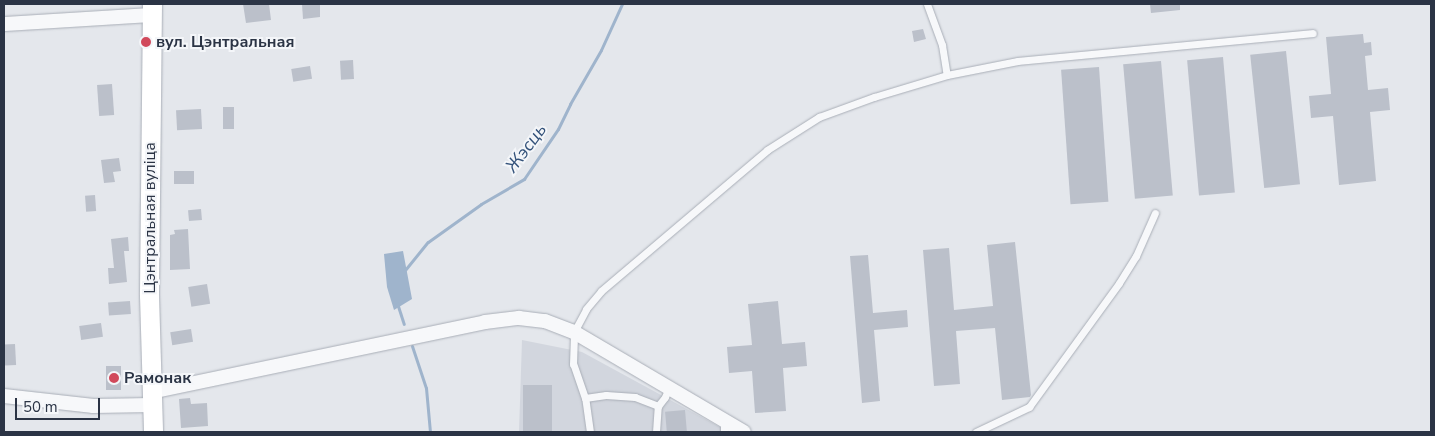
<!DOCTYPE html>
<meta charset="utf-8">
<style>
body{margin:0}
#map{position:relative;width:1435px;height:436px;overflow:hidden;background:#e4e7ec;font-family:"Nunito Sans",sans-serif}
div>[style]{position:absolute}
[style*='--x']{left:calc(var(--x)*1px);top:calc(var(--y)*1px);width:calc(var(--w)*1px);rotate:calc(var(--a)*1deg)}
.built>*{inset:0;background:#d2d6de}
.water>*{inset:0;background:#9fb4cc}
.stream>*{height:3px;margin:-1.5px;padding:0 1.5px;transform-origin:1.5px;border-radius:1.5px;background:#9fb4cc}
.building>*{inset:0;background:#bbc0ca;transform-origin:0 0}
.roads{filter:drop-shadow(0 0 1px #a9aeb7) drop-shadow(0 0 1px #a9aeb7)}
.lane>*{height:7px;margin:-3.5px;padding:0 3.5px;transform-origin:3.5px;border-radius:3.5px;background:#f7f8fa}
.street>*{height:14px;margin:-7px;padding:0 7px;transform-origin:7px;border-radius:7px;background:#f7f8fa}
.secondary>*{height:19px;margin:-9.5px;padding:0 9.5px;transform-origin:9.5px;border-radius:9.5px;background:#fff}
.dots>*{width:14px;height:14px;translate:-50% -50%;box-sizing:border-box;border:2px solid #f4f6f9;border-radius:50%}
span{translate:-50% -50%;white-space:nowrap;text-align:center;line-height:1.15;-webkit-text-stroke:4px #f4f6f9;paint-order:stroke}
.poi-label{font-size:16px;color:#2b3445;font-weight:700}
.left{translate:0 -50%;text-align:left}
.street-label{font-size:16px;color:#2b3445}
.water-label{font-size:18px;color:#34527a;font-style:italic}
.frame{position:absolute;inset:0;border:5px solid #2b3445;pointer-events:none}
.scale{position:absolute;left:15px;top:398px;width:85px;height:22px;box-sizing:border-box;border:2px solid #2b3445;border-top:0;padding-left:6px;font-size:15px;line-height:18px;white-space:nowrap;color:#2b3445;-webkit-text-stroke:4px #f4f6f9;paint-order:stroke}
</style>
<div id="map">
<div class="built">
<div style="clip-path:polygon(522px 340px,582px 352px,729px 432px,519px 432px)"></div>
</div>
<div class="water">
<div style="clip-path:polygon(403px 251px,412px 299px,394px 310px,387px 287px,384px 254px)"></div>
</div>
<div class="stream">
<div style="--x:405;--y:270;--w:36;--a:-51"></div>
<div style="--x:428;--y:242;--w:65;--a:-35.6"></div>
<div style="--x:481;--y:204;--w:50;--a:-30.2"></div>
<div style="--x:524;--y:179;--w:60;--a:-55.8"></div>
<div style="--x:558;--y:129;--w:28;--a:-64"></div>
<div style="--x:570;--y:104;--w:62;--a:-60.1"></div>
<div style="--x:601;--y:50;--w:51;--a:-65.5"></div>
<div style="--x:397;--y:303;--w:22;--a:72"></div>
<div style="--x:412;--y:346;--w:44;--a:71.6"></div>
<div style="--x:426;--y:388;--w:44;--a:84.8"></div>
</div>
<div class="building">
<div style="clip-path:polygon(243px 4px,269px 4px,271px 20px,246px 23px)"></div>
<div style="clip-path:polygon(302px 4px,320px 4px,320px 17px,303px 19px)"></div>
<div style="clip-path:polygon(1150px 4px,1180px 4px,1180px 10px,1151px 13px)"></div>
<div style="clip-path:polygon(923px 29px,926px 39px,914px 42px,912px 31px)"></div>
<div style="clip-path:polygon(1363px 34px,1364px 43px,1371px 42px,1372px 55px,1365px 56px,1368px 90px,1388px 88px,1390px 110px,1370px 112px,1376px 181px,1339px 185px,1333px 116px,1311px 118px,1309px 96px,1331px 94px,1326px 37px)"></div>
<div style="left:1286px;top:51px;width:134px;height:36px;rotate:84deg"></div>
<div style="left:1223px;top:57px;width:136px;height:36px;rotate:85deg"></div>
<div style="left:353px;top:60px;width:19px;height:13px;rotate:87deg"></div>
<div style="left:1161px;top:61px;width:135px;height:38px;rotate:85deg"></div>
<div style="left:310px;top:66px;width:13px;height:19px;rotate:81deg"></div>
<div style="left:1099px;top:67px;width:135px;height:38px;rotate:86deg"></div>
<div style="left:112px;top:84px;width:31px;height:15px;rotate:86deg"></div>
<div style="left:223px;top:107px;width:11px;height:22px"></div>
<div style="left:201px;top:109px;width:20px;height:25px;rotate:87deg"></div>
<div style="clip-path:polygon(119px 158px,121px 171px,113px 172px,115px 182px,104px 183px,101px 160px)"></div>
<div style="left:194px;top:171px;width:13px;height:20px;rotate:90deg"></div>
<div style="left:95px;top:195px;width:16px;height:10px;rotate:86deg"></div>
<div style="left:201px;top:209px;width:11px;height:13px;rotate:85deg"></div>
<div style="clip-path:polygon(188px 229px,190px 269px,170px 270px,170px 235px,175px 234px,174px 230px)"></div>
<div style="clip-path:polygon(128px 237px,129px 251px,124px 251px,127px 282px,109px 284px,108px 268px,114px 268px,111px 239px)"></div>
<div style="clip-path:polygon(1015px 242px,1031px 395px,1030px 397px,1002px 400px,995px 328px,956px 331px,960px 384px,934px 386px,923px 250px,949px 248px,954px 310px,993px 306px,987px 245px)"></div>
<div style="clip-path:polygon(868px 255px,873px 313px,907px 310px,908px 327px,874px 330px,880px 401px,862px 403px,850px 256px)"></div>
<div style="left:207px;top:284px;width:20px;height:19px;rotate:81deg"></div>
<div style="left:130px;top:301px;width:13px;height:22px;rotate:86deg"></div>
<div style="clip-path:polygon(778px 301px,782px 344px,805px 342px,807px 366px,783px 368px,786px 411px,755px 413px,752px 371px,729px 373px,727px 347px,752px 345px,748px 304px)"></div>
<div style="left:101px;top:323px;width:14px;height:22px;rotate:82deg"></div>
<div style="left:191px;top:329px;width:13px;height:21px;rotate:81deg"></div>
<div style="left:15px;top:344px;width:21px;height:11px;rotate:87deg"></div>
<div style="left:106px;top:366px;width:15px;height:24px"></div>
<div style="left:523px;top:385px;width:29px;height:47px"></div>
<div style="clip-path:polygon(190px 398px,191px 404px,207px 403px,208px 426px,181px 428px,179px 399px)"></div>
<div style="left:685px;top:410px;width:22px;height:20px;rotate:85deg"></div>
</div>
<div class="roads">
<div class="lane">
<div style="--x:927;--y:4;--w:44;--a:69.9"></div>
<div style="--x:942;--y:45;--w:30;--a:81"></div>
<div style="--x:585;--y:398;--w:21;--a:-8"></div>
<div style="--x:606;--y:395;--w:29;--a:4"></div>
<div style="--x:635;--y:397;--w:25;--a:21"></div>
<div style="--x:658;--y:406;--w:11;--a:-52"></div>
<div style="--x:665;--y:397;--w:11;--a:-68"></div>
<div style="--x:724;--y:421;--w:11;--a:90"></div>
<div style="--x:590;--y:432;--w:34;--a:-98"></div>
<div style="--x:585;--y:398;--w:36;--a:-109"></div>
<div style="--x:573;--y:364;--w:32;--a:-88"></div>
<div style="--x:574;--y:332;--w:26;--a:-62"></div>
<div style="--x:586;--y:309;--w:23;--a:-50"></div>
<div style="--x:601;--y:291;--w:218;--a:-40.3"></div>
<div style="--x:767;--y:150;--w:62;--a:-32.4"></div>
<div style="--x:819;--y:117;--w:59;--a:-20"></div>
<div style="--x:874;--y:97;--w:76;--a:-16.8"></div>
<div style="--x:947;--y:75;--w:72;--a:-11.2"></div>
<div style="--x:1018;--y:61;--w:296;--a:-5.4"></div>
<div style="--x:656;--y:432;--w:26;--a:-86"></div>
<div style="--x:976;--y:432;--w:59;--a:-25.3"></div>
<div style="--x:1029;--y:407;--w:153;--a:-54"></div>
<div style="--x:1119;--y:283;--w:32;--a:-58"></div>
<div style="--x:1136;--y:256;--w:47;--a:-66.2"></div>
</div>
<div class="street">
<div style="--x:4;--y:24;--w:148;--a:-3.5"></div>
<div style="--x:151;--y:392;--w:341;--a:-11.8"></div>
<div style="--x:485;--y:322;--w:34;--a:-7"></div>
<div style="--x:519;--y:318;--w:26;--a:7"></div>
<div style="--x:545;--y:321;--w:31;--a:21"></div>
<div style="--x:574;--y:332;--w:197;--a:30.5"></div>
<div style="--x:4;--y:396;--w:90;--a:6.4"></div>
<div style="--x:93;--y:406;--w:59;--a:-1"></div>
</div>
<div class="secondary">
<div style="--x:152;--y:4;--w:291;--a:90.6"></div>
<div style="--x:149;--y:295;--w:137;--a:88.3"></div>
</div>
</div>
<div class="dots">
<div style="left:146px;top:42px;background:#d1495b"></div>
<div style="left:114px;top:378px;background:#d1495b"></div>
</div>
<div class="poi-label">
<span class="left" style="left:156px;top:42px">вул. Цэнтральная</span>
<span class="left" style="left:124px;top:378px">Рамонак</span>
</div>
<div class="street-label">
<span style="left:150px;top:218px;rotate:-90deg">Цэнтральная вуліца</span>
</div>
<div class="water-label">
<span style="left:526px;top:148px;rotate:-53deg">Жэсць</span>
</div>
<div class="frame"></div>
<div class="scale">50 m</div>
</div>
